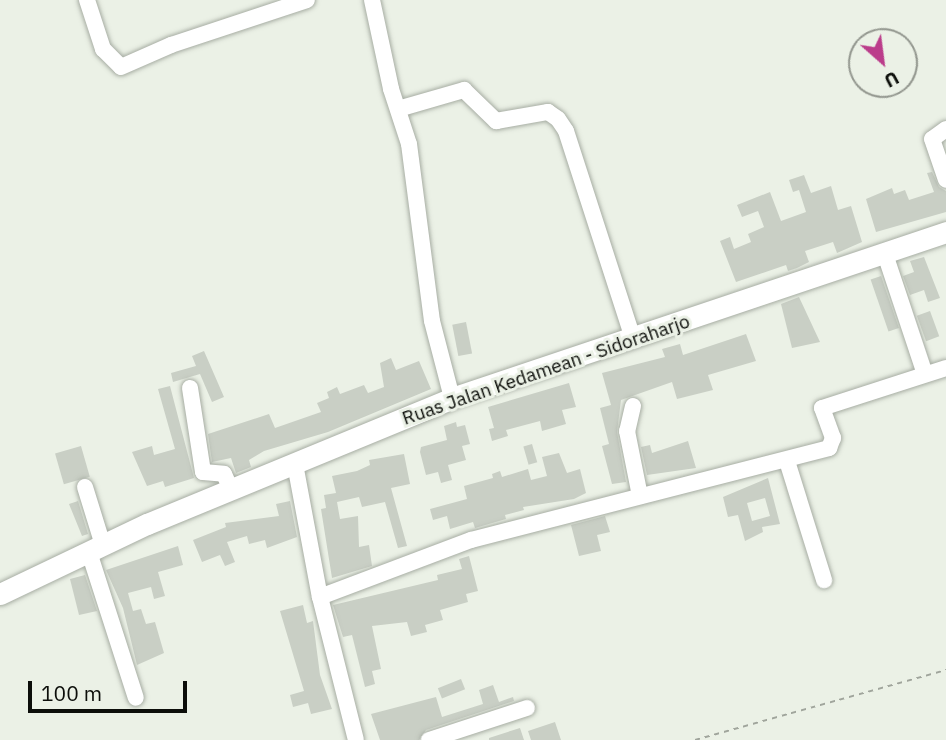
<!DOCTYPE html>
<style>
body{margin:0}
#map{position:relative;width:946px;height:740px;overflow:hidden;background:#ebf1e6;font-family:"IBM Plex Sans",sans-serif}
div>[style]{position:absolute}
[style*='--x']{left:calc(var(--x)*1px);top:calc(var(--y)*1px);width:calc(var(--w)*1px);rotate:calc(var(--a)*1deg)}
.building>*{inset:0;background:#c9cfc5;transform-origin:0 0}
.path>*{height:2px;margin-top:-1px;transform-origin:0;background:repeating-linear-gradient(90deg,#a0a59c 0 5px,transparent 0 10px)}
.roads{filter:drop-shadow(0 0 2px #a7ada3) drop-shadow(0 0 2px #a7ada3)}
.minor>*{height:16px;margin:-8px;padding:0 8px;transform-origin:8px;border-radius:8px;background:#fff}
.major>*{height:21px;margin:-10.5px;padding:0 10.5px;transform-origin:10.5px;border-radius:10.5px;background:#fff}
span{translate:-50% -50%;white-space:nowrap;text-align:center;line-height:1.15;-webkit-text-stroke:6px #ebf1e6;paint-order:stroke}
.street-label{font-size:19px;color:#0c0e0a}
.north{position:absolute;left:848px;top:28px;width:70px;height:70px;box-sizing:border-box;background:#ebf1e6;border:2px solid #92968e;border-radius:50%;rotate:152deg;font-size:19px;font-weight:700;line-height:28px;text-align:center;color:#0c0e0a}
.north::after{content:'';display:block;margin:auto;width:24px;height:32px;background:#bb3d8b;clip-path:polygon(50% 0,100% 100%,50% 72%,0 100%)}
.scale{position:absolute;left:28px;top:681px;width:159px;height:32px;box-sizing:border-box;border:4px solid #0c0e0a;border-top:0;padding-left:9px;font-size:21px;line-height:24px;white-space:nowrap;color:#0c0e0a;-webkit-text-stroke:5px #ebf1e6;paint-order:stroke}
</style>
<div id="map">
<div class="building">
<div style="clip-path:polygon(932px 172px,939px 187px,946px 191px,946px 212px,876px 232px,866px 199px,892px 188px,894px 194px,905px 190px,909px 200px,934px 192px,927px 173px)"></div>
<div style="clip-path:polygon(804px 175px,811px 193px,831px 186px,838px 210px,851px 206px,862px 242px,837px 253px,833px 242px,805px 251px,809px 262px,797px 268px,788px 271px,786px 265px,736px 282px,720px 241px,730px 237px,734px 249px,751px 242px,748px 234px,764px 227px,758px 211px,742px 217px,737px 205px,770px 192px,781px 221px,806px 212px,799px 190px,793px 192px,789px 180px)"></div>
<div style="clip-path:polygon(924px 257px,940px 298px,928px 302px,924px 290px,910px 295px,903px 276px,914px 272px,910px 261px)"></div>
<div style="left:881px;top:276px;width:55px;height:11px;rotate:71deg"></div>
<div style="clip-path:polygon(799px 297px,820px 342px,792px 348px,781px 304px)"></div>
<div style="left:930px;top:311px;width:27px;height:14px;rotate:70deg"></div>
<div style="left:466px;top:322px;width:32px;height:14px;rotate:79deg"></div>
<div style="clip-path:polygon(746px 334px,756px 361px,708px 375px,713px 390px,677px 399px,672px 382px,621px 400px,617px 432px,626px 482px,612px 484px,602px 446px,609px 444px,600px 408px,611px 405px,602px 373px,665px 357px,662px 349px,680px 344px,683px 355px)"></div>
<div style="clip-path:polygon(204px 351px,224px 397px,212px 402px,200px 374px,173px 382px,171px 373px,196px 366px,192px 356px)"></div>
<div style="clip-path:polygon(391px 358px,396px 370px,419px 361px,431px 389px,328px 432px,264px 451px,249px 460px,251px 467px,236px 473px,231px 458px,212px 462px,208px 434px,269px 414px,275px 428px,321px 412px,317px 403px,329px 398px,327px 392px,337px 387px,340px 394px,364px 385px,368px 393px,384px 387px,380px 363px)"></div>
<div style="clip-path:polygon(569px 383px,576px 407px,562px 410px,566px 424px,542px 431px,540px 421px,506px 430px,508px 436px,492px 441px,489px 429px,494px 428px,488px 407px)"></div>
<div style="clip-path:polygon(170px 386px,194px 478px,165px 487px,163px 481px,147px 486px,132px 452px,152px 446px,154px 455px,175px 449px,158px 389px)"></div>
<div style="clip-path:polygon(456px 422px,457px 427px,465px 425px,470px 444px,462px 446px,466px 460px,448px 465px,452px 480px,441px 483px,438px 472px,426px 475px,420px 452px,421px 447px,447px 440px,444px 426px)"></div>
<div style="clip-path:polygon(688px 441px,696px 468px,647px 475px,641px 447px,650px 445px,652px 453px)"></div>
<div style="left:532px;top:444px;width:19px;height:9px;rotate:74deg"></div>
<div style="left:81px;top:446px;width:32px;height:27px;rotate:74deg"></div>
<div style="clip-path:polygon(559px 453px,567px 473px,580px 469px,586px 493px,574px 499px,523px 507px,524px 510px,505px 515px,506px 519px,475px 528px,473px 522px,450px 529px,447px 516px,433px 520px,430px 509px,467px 499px,464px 486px,493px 478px,492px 474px,500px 471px,502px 477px,528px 469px,531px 480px,547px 476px,542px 457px)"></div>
<div style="clip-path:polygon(404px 454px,410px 484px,391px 488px,407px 546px,398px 548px,385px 502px,362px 507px,359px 497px,337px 502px,340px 519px,358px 516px,359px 547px,369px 545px,372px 566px,332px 578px,321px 509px,326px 508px,324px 495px,336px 493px,332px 476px,357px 471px,370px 465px,369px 460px)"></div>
<div style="clip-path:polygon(evenodd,768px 478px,780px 524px,762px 527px,763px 532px,745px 541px,738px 515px,728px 517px,723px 497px,768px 478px,765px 498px,770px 516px,752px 521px,747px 503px,765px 498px)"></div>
<div style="clip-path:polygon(78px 501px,88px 534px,82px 536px,69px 504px)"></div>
<div style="clip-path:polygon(290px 501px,297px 537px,267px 548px,265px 540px,249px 544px,247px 536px,227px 542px,235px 562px,225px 566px,220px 555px,202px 562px,193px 540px,226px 527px,225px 523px,279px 516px,276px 504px)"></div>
<div style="clip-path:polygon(605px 516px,610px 532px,597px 535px,601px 551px,579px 556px,571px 525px)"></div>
<div style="clip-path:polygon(178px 546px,183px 565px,158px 572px,165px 596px,154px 599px,151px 587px,128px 593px,133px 611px,141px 609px,146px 624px,155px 622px,164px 653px,137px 665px,123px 608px,106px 570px)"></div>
<div style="clip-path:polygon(469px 556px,478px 591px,466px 594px,468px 602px,440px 610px,443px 620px,425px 625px,427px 632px,411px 636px,407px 622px,372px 626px,381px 669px,372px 671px,375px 684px,365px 687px,352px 635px,343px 637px,333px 605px,438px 580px,437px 575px,462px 569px,459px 559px)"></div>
<div style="clip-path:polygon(85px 575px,97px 611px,79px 615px,70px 579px)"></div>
<div style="clip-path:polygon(303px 605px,307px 623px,313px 621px,320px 675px,332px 709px,311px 714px,308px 703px,293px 707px,290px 695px,304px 691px,280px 611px)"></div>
<div style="left:461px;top:679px;width:11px;height:25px;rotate:68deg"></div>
<div style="clip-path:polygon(493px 685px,499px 702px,513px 697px,514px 701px,426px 730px,419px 740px,380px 740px,371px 714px,436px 697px,442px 717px,483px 704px,479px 690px)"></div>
<div style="clip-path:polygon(555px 722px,561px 740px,531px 740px,528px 731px)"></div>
<div style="clip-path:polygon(520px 728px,524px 740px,489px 740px,489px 738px)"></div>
</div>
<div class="path">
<div style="--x:695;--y:740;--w:261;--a:-15.6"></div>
</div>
<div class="roads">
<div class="minor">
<div style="--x:87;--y:0;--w:52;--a:71.9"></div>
<div style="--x:103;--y:49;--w:25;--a:45"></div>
<div style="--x:121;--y:67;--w:55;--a:-23.7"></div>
<div style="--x:171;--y:45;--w:143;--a:-18.3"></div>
<div style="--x:372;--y:0;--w:91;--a:77.9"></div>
<div style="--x:391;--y:89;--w:58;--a:71.9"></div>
<div style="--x:409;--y:144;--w:178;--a:82.6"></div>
<div style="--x:432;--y:321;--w:80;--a:75.4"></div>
<div style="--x:398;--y:109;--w:69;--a:-16.1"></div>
<div style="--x:464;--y:90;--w:45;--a:44.1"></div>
<div style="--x:496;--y:121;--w:53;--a:-9.8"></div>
<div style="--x:548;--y:112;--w:12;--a:35"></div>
<div style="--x:558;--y:119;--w:14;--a:56"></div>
<div style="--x:566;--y:131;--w:218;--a:72.1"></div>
<div style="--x:946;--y:129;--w:17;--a:144"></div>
<div style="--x:932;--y:139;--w:43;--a:71.1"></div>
<div style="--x:885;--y:254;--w:126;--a:71.6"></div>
<div style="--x:190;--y:388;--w:85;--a:81.2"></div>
<div style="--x:203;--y:472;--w:21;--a:5"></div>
<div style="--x:224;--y:474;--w:17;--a:66"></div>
<div style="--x:633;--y:406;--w:26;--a:103"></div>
<div style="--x:627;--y:431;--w:66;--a:78.7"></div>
<div style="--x:787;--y:461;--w:125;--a:72.7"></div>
<div style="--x:295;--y:464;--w:135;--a:79.4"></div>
<div style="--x:320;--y:597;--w:147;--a:75.9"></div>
<div style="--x:85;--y:487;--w:61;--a:72.8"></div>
<div style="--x:89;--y:552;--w:153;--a:72.2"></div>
<div style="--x:320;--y:597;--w:161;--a:-20.7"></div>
<div style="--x:471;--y:540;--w:370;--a:-14.4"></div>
<div style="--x:829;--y:448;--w:11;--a:-68"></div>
<div style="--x:833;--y:438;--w:32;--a:-110"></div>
<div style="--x:822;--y:408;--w:130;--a:-17.9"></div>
<div style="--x:429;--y:740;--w:103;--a:-18.1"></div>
</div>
<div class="major">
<div style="--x:0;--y:594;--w:163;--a:-25.5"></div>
<div style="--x:147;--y:524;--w:330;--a:-22.4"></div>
<div style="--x:452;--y:398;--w:521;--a:-18.57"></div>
</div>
</div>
<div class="street-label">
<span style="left:546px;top:370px;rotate:-19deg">Ruas Jalan Kedamean - Sidoraharjo</span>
</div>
<div class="north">U</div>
<div class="scale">100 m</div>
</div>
